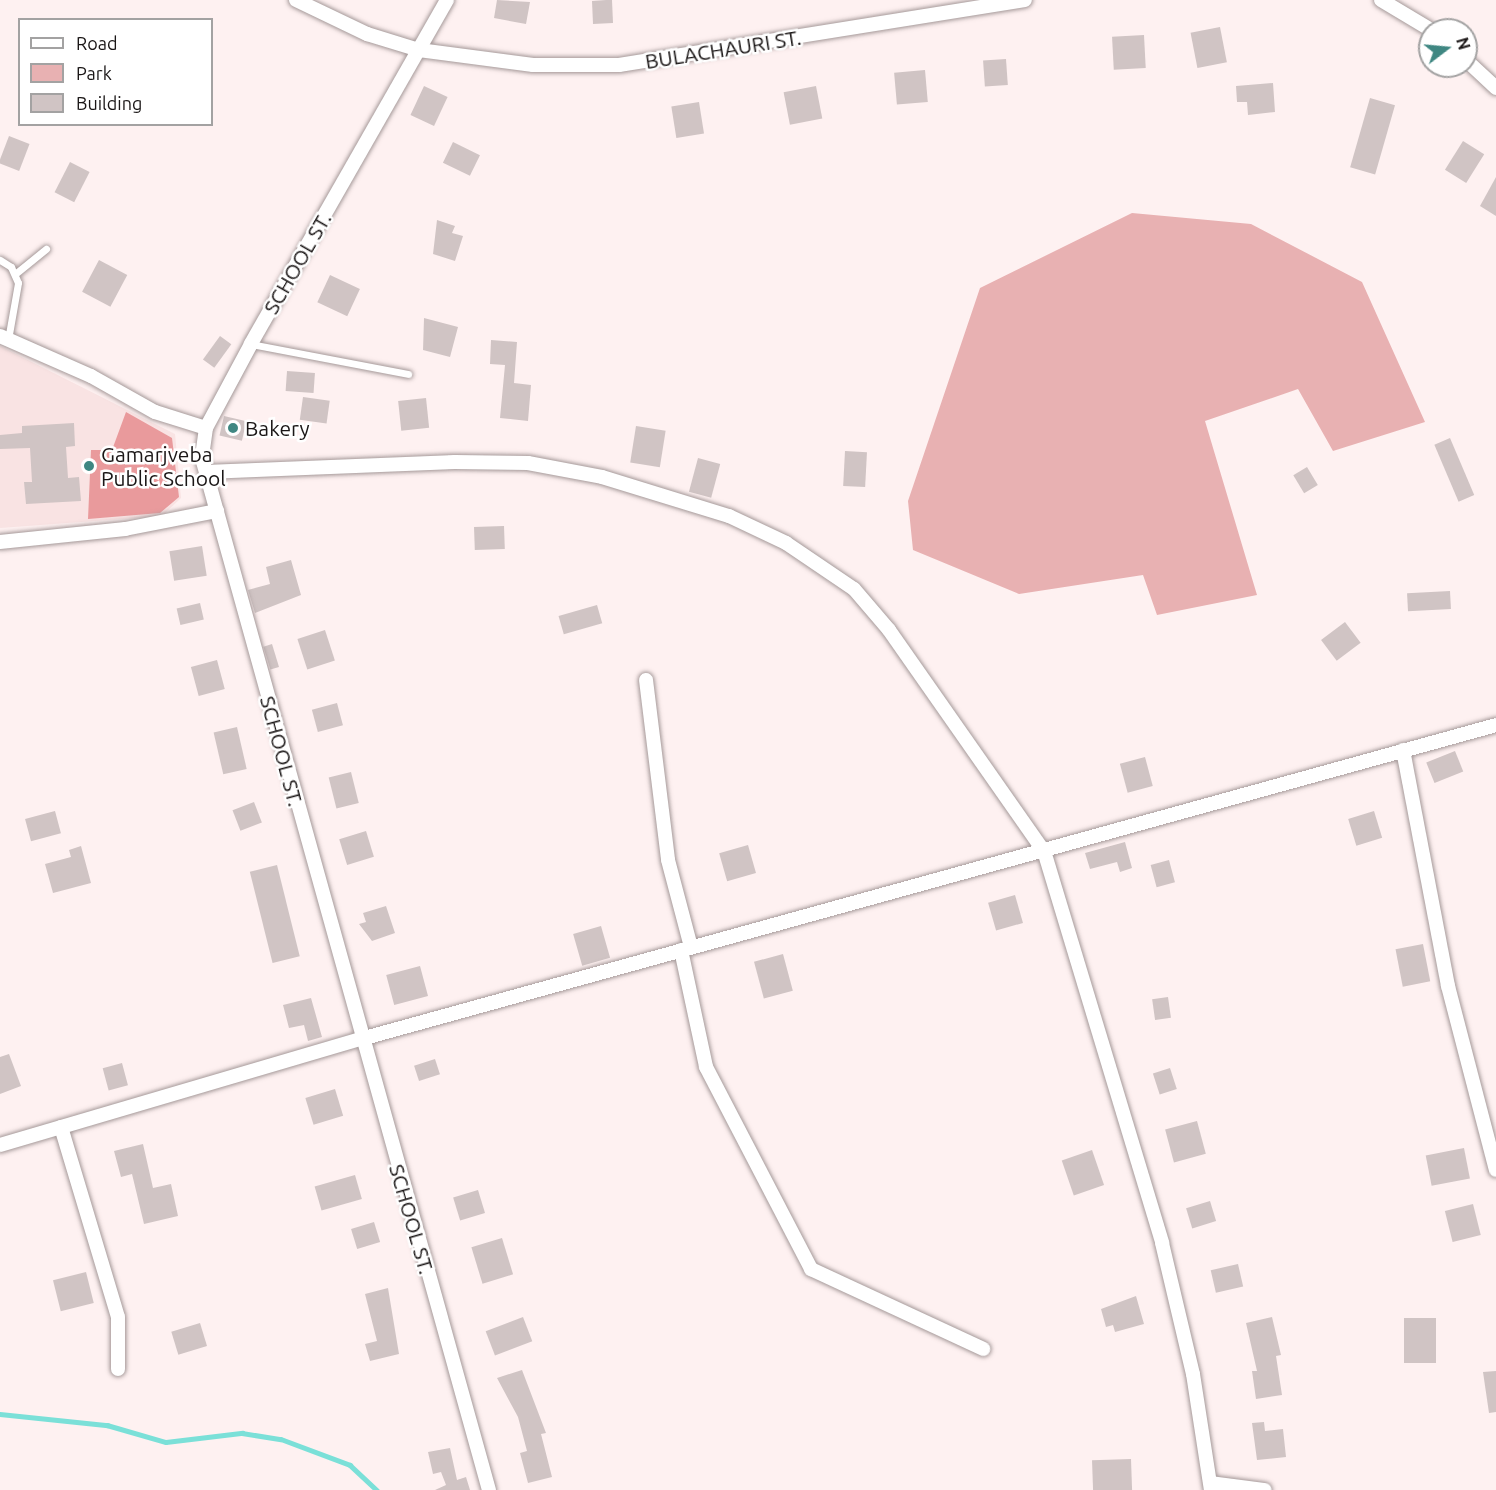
<!DOCTYPE html>
<style>
body{margin:0}
#map{position:relative;width:1496px;height:1490px;overflow:hidden;background:#fef1f1;font-family:Ubuntu,sans-serif}
div>[style]{position:absolute}
[style*='--x']{left:calc(var(--x)*1px);top:calc(var(--y)*1px);width:calc(var(--w)*1px);rotate:calc(var(--a)*1deg)}
.built>*{inset:0;background:#f9e3e3}
.green>*{inset:0;background:#e8b1b2}
.forest>*{inset:0;background:#e99a9c}
.stream>*{height:4.5px;margin:-2.25px;padding:0 2.25px;transform-origin:2.25px;border-radius:2.25px;background:#7be0d8}
.building>*{inset:0;background:#d0c4c4;transform-origin:0 0}
.roads{filter:drop-shadow(0 0 2px #a59999) drop-shadow(0 0 2px #a59999)}
.service>*{height:7px;margin:-3.5px;padding:0 3.5px;transform-origin:3.5px;border-radius:3.5px;background:#fff}
.minor>*{height:14px;margin:-7px;padding:0 7px;transform-origin:7px;border-radius:7px;background:#fff}
.dots>*{width:16px;height:16px;translate:-50% -50%;box-sizing:border-box;border:3px solid #fff;border-radius:50%}
span{translate:-50% -50%;white-space:nowrap;text-align:center;line-height:1.15;-webkit-text-stroke:5px #fff;paint-order:stroke}
.street-label{font-size:21px;color:#1a1616}
.poi-label{font-size:21px;color:#1a1616}
.left{translate:0 -50%;text-align:left}
.legend{position:absolute;left:18px;top:18px;width:195px;height:108px;box-sizing:border-box;background:#fff;border:2px solid #a3a2a2;margin:0;padding:8px 10px;list-style:none;font-size:18px;color:#1a1616}
.legend li{display:flex;align-items:center;gap:12px;height:30px}
.legend b{width:30px;border:2px solid #a3a2a2}
.north{position:absolute;left:1418px;top:18px;width:60px;height:60px;box-sizing:border-box;background:#fff;border:2px solid #a3a2a2;border-radius:50%;rotate:74deg;font-size:16px;font-weight:700;line-height:24px;text-align:center;color:#1a1616}
.north::after{content:'';display:block;margin:auto;width:21px;height:27px;background:#3f8782;clip-path:polygon(50% 0,100% 100%,50% 72%,0 100%)}
</style>
<div id="map">
<div class="built">
<div style="clip-path:polygon(0 346px,175px 434px,181px 498px,162px 516px,0 528px)"></div>
</div>
<div class="green">
<div style="clip-path:polygon(1132px 213px,1251px 224px,1362px 282px,1425px 422px,1333px 451px,1298px 389px,1205px 421px,1257px 595px,1157px 615px,1143px 575px,1019px 594px,913px 550px,908px 501px,980px 288px)"></div>
</div>
<div class="forest">
<div style="clip-path:polygon(126px 412px,172px 438px,179px 497px,160px 513px,88px 519px,91px 450px,112px 450px)"></div>
</div>
<div class="stream">
<div style="--x:0;--y:1414;--w:108;--a:5.9"></div>
<div style="--x:107;--y:1425;--w:61;--a:16.1"></div>
<div style="--x:166;--y:1442;--w:77;--a:-6.8"></div>
<div style="--x:242;--y:1433;--w:39;--a:9"></div>
<div style="--x:281;--y:1439;--w:74;--a:20.6"></div>
<div style="--x:350;--y:1465;--w:37;--a:43"></div>
</div>
<div class="building">
<div style="clip-path:polygon(497px 0,530px 2px,526px 24px,494px 18px)"></div>
<div style="clip-path:polygon(606px 0,612px 0,613px 23px,593px 24px,592px 1px)"></div>
<div style="left:1220px;top:27px;width:36px;height:30px;rotate:79deg"></div>
<div style="left:1144px;top:35px;width:33px;height:32px;rotate:87deg"></div>
<div style="left:1006px;top:59px;width:26px;height:23px;rotate:86deg"></div>
<div style="left:925px;top:70px;width:32px;height:31px;rotate:85deg"></div>
<div style="clip-path:polygon(1273px 83px,1275px 112px,1248px 115px,1247px 102px,1237px 102px,1236px 86px)"></div>
<div style="left:424px;top:86px;width:26px;height:32px;rotate:25deg"></div>
<div style="left:816px;top:86px;width:33px;height:33px;rotate:79deg"></div>
<div style="left:1370px;top:98px;width:26px;height:72px;rotate:16deg"></div>
<div style="left:699px;top:102px;width:32px;height:28px;rotate:81deg"></div>
<div style="left:9px;top:136px;width:22px;height:29px;rotate:21deg"></div>
<div style="left:1463px;top:141px;width:25px;height:34px;rotate:32deg"></div>
<div style="left:453px;top:142px;width:30px;height:23px;rotate:26deg"></div>
<div style="left:70px;top:162px;width:22px;height:34px;rotate:27deg"></div>
<div style="clip-path:polygon(1496px 177px,1496px 216px,1480px 206px)"></div>
<div style="clip-path:polygon(437px 220px,455px 226px,452px 233px,463px 236px,455px 261px,433px 254px)"></div>
<div style="left:99px;top:260px;width:32px;height:36px;rotate:28deg"></div>
<div style="left:330px;top:275px;width:33px;height:30px;rotate:25deg"></div>
<div style="clip-path:polygon(424px 318px,458px 327px,450px 357px,423px 350px)"></div>
<div style="left:220px;top:336px;width:14px;height:29px;rotate:36deg"></div>
<div style="clip-path:polygon(491px 340px,517px 342px,514px 383px,531px 385px,528px 421px,500px 418px,505px 365px,490px 364px)"></div>
<div style="left:287px;top:371px;width:28px;height:20px;rotate:4deg"></div>
<div style="left:303px;top:397px;width:27px;height:23px;rotate:8deg"></div>
<div style="left:426px;top:398px;width:30px;height:28px;rotate:84deg"></div>
<div style="left:224px;top:416px;width:23px;height:20px;rotate:13deg"></div>
<div style="clip-path:polygon(74px 423px,75px 446px,66px 447px,68px 478px,79px 477px,81px 501px,26px 504px,24px 482px,32px 482px,30px 448px,0 449px,0 435px,22px 433px,22px 426px)"></div>
<div style="left:636px;top:426px;width:30px;height:37px;rotate:9deg"></div>
<div style="left:1450px;top:438px;width:62px;height:17px;rotate:67deg"></div>
<div style="left:845px;top:451px;width:22px;height:35px;rotate:3deg"></div>
<div style="left:698px;top:458px;width:23px;height:35px;rotate:15deg"></div>
<div style="left:1307px;top:467px;width:21px;height:16px;rotate:59deg"></div>
<div style="left:504px;top:526px;width:23px;height:30px;rotate:88deg"></div>
<div style="left:202px;top:546px;width:30px;height:33px;rotate:81deg"></div>
<div style="clip-path:polygon(291px 560px,301px 595px,255px 613px,248px 590px,270px 584px,266px 567px)"></div>
<div style="left:1450px;top:591px;width:18px;height:43px;rotate:87deg"></div>
<div style="left:200px;top:603px;width:17px;height:24px;rotate:77deg"></div>
<div style="left:597px;top:605px;width:19px;height:40px;rotate:74deg"></div>
<div style="left:1345px;top:622px;width:26px;height:30px;rotate:53deg"></div>
<div style="left:325px;top:630px;width:32px;height:29px;rotate:72deg"></div>
<div style="left:272px;top:644px;width:24px;height:9px;rotate:73deg"></div>
<div style="left:217px;top:660px;width:30px;height:27px;rotate:75deg"></div>
<div style="left:337px;top:703px;width:23px;height:26px;rotate:75deg"></div>
<div style="left:237px;top:727px;width:43px;height:24px;rotate:77deg"></div>
<div style="left:1455px;top:751px;width:22px;height:31px;rotate:68deg"></div>
<div style="left:1145px;top:757px;width:30px;height:26px;rotate:75deg"></div>
<div style="left:351px;top:772px;width:32px;height:23px;rotate:76deg"></div>
<div style="left:254px;top:802px;width:22px;height:23px;rotate:69deg"></div>
<div style="left:55px;top:811px;width:23px;height:31px;rotate:75deg"></div>
<div style="left:1374px;top:811px;width:28px;height:27px;rotate:73deg"></div>
<div style="left:366px;top:831px;width:27px;height:28px;rotate:73deg"></div>
<div style="clip-path:polygon(1125px 842px,1132px 868px,1120px 872px,1117px 862px,1090px 869px,1085px 853px)"></div>
<div style="left:748px;top:845px;width:29px;height:30px;rotate:74deg"></div>
<div style="clip-path:polygon(81px 846px,91px 883px,53px 893px,45px 864px,71px 857px,69px 850px)"></div>
<div style="left:1169px;top:860px;width:23px;height:19px;rotate:75deg"></div>
<div style="left:277px;top:865px;width:94px;height:28px;rotate:76deg"></div>
<div style="left:1015px;top:895px;width:29px;height:28px;rotate:74deg"></div>
<div style="clip-path:polygon(386px 906px,395px 933px,372px 941px,359px 924px,366px 922px,363px 913px)"></div>
<div style="left:601px;top:926px;width:33px;height:29px;rotate:74deg"></div>
<div style="left:1423px;top:944px;width:38px;height:28px;rotate:79deg"></div>
<div style="left:783px;top:954px;width:38px;height:30px;rotate:75deg"></div>
<div style="left:420px;top:966px;width:31px;height:35px;rotate:75deg"></div>
<div style="left:1168px;top:997px;width:21px;height:16px;rotate:82deg"></div>
<div style="clip-path:polygon(311px 998px,322px 1037px,308px 1041px,304px 1025px,289px 1028px,283px 1005px)"></div>
<div style="clip-path:polygon(9px 1054px,21px 1086px,0 1094px,0 1057px)"></div>
<div style="left:435px;top:1059px;width:16px;height:22px;rotate:72deg"></div>
<div style="left:122px;top:1063px;width:23px;height:20px;rotate:75deg"></div>
<div style="left:1170px;top:1068px;width:22px;height:18px;rotate:72deg"></div>
<div style="left:335px;top:1089px;width:28px;height:31px;rotate:73deg"></div>
<div style="left:1197px;top:1121px;width:34px;height:33px;rotate:75deg"></div>
<div style="clip-path:polygon(143px 1144px,153px 1188px,171px 1184px,178px 1216px,144px 1224px,132px 1174px,121px 1177px,114px 1151px)"></div>
<div style="left:1464px;top:1148px;width:31px;height:39px;rotate:79deg"></div>
<div style="left:1092px;top:1150px;width:37px;height:32px;rotate:71deg"></div>
<div style="left:355px;top:1175px;width:25px;height:42px;rotate:74deg"></div>
<div style="left:478px;top:1190px;width:24px;height:26px;rotate:73deg"></div>
<div style="left:1210px;top:1201px;width:21px;height:25px;rotate:73deg"></div>
<div style="left:1473px;top:1204px;width:32px;height:29px;rotate:76deg"></div>
<div style="left:374px;top:1222px;width:21px;height:24px;rotate:73deg"></div>
<div style="left:502px;top:1238px;width:38px;height:32px;rotate:73deg"></div>
<div style="left:1238px;top:1264px;width:23px;height:28px;rotate:77deg"></div>
<div style="left:86px;top:1272px;width:32px;height:34px;rotate:76deg"></div>
<div style="clip-path:polygon(388px 1288px,399px 1354px,370px 1361px,365px 1344px,377px 1341px,365px 1294px)"></div>
<div style="clip-path:polygon(1136px 1296px,1144px 1324px,1115px 1332px,1113px 1325px,1106px 1327px,1101px 1309px)"></div>
<div style="left:523px;top:1317px;width:26px;height:40px;rotate:69deg"></div>
<div style="clip-path:polygon(1272px 1317px,1281px 1355px,1276px 1356px,1282px 1395px,1256px 1399px,1252px 1371px,1257px 1371px,1246px 1323px)"></div>
<div style="left:1436px;top:1318px;width:45px;height:32px;rotate:90deg"></div>
<div style="left:200px;top:1323px;width:24px;height:30px;rotate:73deg"></div>
<div style="clip-path:polygon(522px 1370px,546px 1433px,541px 1434px,552px 1477px,528px 1483px,520px 1453px,527px 1451px,518px 1417px,497px 1378px)"></div>
<div style="clip-path:polygon(1496px 1371px,1496px 1412px,1489px 1413px,1483px 1372px)"></div>
<div style="clip-path:polygon(1264px 1422px,1265px 1431px,1283px 1429px,1286px 1457px,1257px 1460px,1252px 1423px)"></div>
<div style="clip-path:polygon(450px 1448px,457px 1480px,466px 1477px,470px 1490px,435px 1490px,446px 1485px,441px 1472px,433px 1474px,428px 1452px)"></div>
<div style="left:1131px;top:1459px;width:31px;height:39px;rotate:88deg"></div>
</div>
<div class="roads">
<div class="service">
<div style="--x:0;--y:260;--w:13;--a:32"></div>
<div style="--x:11;--y:267;--w:17;--a:66"></div>
<div style="--x:18;--y:283;--w:58;--a:100"></div>
<div style="--x:15;--y:274;--w:40;--a:-39"></div>
<div style="--x:251;--y:344;--w:160;--a:10.8"></div>
</div>
<div class="minor">
<div style="--x:296;--y:0;--w:79;--a:25.6"></div>
<div style="--x:367;--y:34;--w:54;--a:17.1"></div>
<div style="--x:419;--y:50;--w:115;--a:7.5"></div>
<div style="--x:533;--y:65;--w:86;--a:0"></div>
<div style="--x:619;--y:65;--w:411;--a:-9.1"></div>
<div style="--x:447;--y:0;--w:396;--a:119.7"></div>
<div style="--x:251;--y:344;--w:95;--a:118.2"></div>
<div style="--x:206;--y:428;--w:30;--a:98"></div>
<div style="--x:202;--y:458;--w:1071;--a:74.46"></div>
<div style="--x:1381;--y:0;--w:58;--a:31"></div>
<div style="--x:1466;--y:60;--w:41;--a:43"></div>
<div style="--x:0;--y:336;--w:99;--a:23.7"></div>
<div style="--x:91;--y:376;--w:73;--a:29.4"></div>
<div style="--x:155;--y:412;--w:53;--a:17.4"></div>
<div style="--x:206;--y:472;--w:249;--a:-2.3"></div>
<div style="--x:455;--y:462;--w:73;--a:0.8"></div>
<div style="--x:528;--y:463;--w:75;--a:10.7"></div>
<div style="--x:602;--y:477;--w:133;--a:17.1"></div>
<div style="--x:729;--y:516;--w:63;--a:25.3"></div>
<div style="--x:786;--y:543;--w:82;--a:34.1"></div>
<div style="--x:854;--y:589;--w:54;--a:49.5"></div>
<div style="--x:889;--y:630;--w:270;--a:55"></div>
<div style="--x:1044;--y:851;--w:409;--a:73.2"></div>
<div style="--x:1162;--y:1243;--w:135;--a:76.7"></div>
<div style="--x:1193;--y:1374;--w:117;--a:81.2"></div>
<div style="--x:0;--y:542;--w:126;--a:-5.9"></div>
<div style="--x:125;--y:529;--w:94;--a:-11.1"></div>
<div style="--x:646;--y:680;--w:181;--a:83"></div>
<div style="--x:668;--y:860;--w:90;--a:75.2"></div>
<div style="--x:1403;--y:750;--w:240;--a:79.2"></div>
<div style="--x:1448;--y:986;--w:190;--a:75.4"></div>
<div style="--x:681;--y:950;--w:120;--a:77.9"></div>
<div style="--x:706;--y:1067;--w:228;--a:62.5"></div>
<div style="--x:811;--y:1269;--w:190;--a:24.9"></div>
<div style="--x:61;--y:1127;--w:198;--a:73.3"></div>
<div style="--x:118;--y:1317;--w:52;--a:90"></div>
<div style="--x:0;--y:1145;--w:376;--a:-16.4"></div>
<div style="--x:361;--y:1039;--w:1178;--a:-15.46"></div>
<div style="--x:1211;--y:1483;--w:54;--a:7.4"></div>
</div>
</div>
<div class="dots">
<div style="left:233px;top:428px;background:#3f8782"></div>
<div style="left:89px;top:466px;background:#3f8782"></div>
</div>
<div class="street-label">
<span style="left:723px;top:49px;rotate:-9deg">BULACHAURI ST.</span>
<span style="left:297px;top:263px;rotate:-60deg">SCHOOL ST.</span>
<span style="left:282px;top:751px;rotate:75deg">SCHOOL ST.</span>
<span style="left:412px;top:1219px;rotate:74deg">SCHOOL ST.</span>
</div>
<div class="poi-label">
<span class="left" style="left:245px;top:428px">Bakery</span>
<span class="left" style="left:101px;top:466px">Gamarjveba<br>Public School</span>
</div>
<ul class="legend">
<li><b style="height:8px;background:#fff"></b>Road</li>
<li><b style="height:16px;background:#e8b1b2"></b>Park</li>
<li><b style="height:16px;background:#d0c4c4"></b>Building</li>
</ul>
<div class="north">N</div>
</div>
